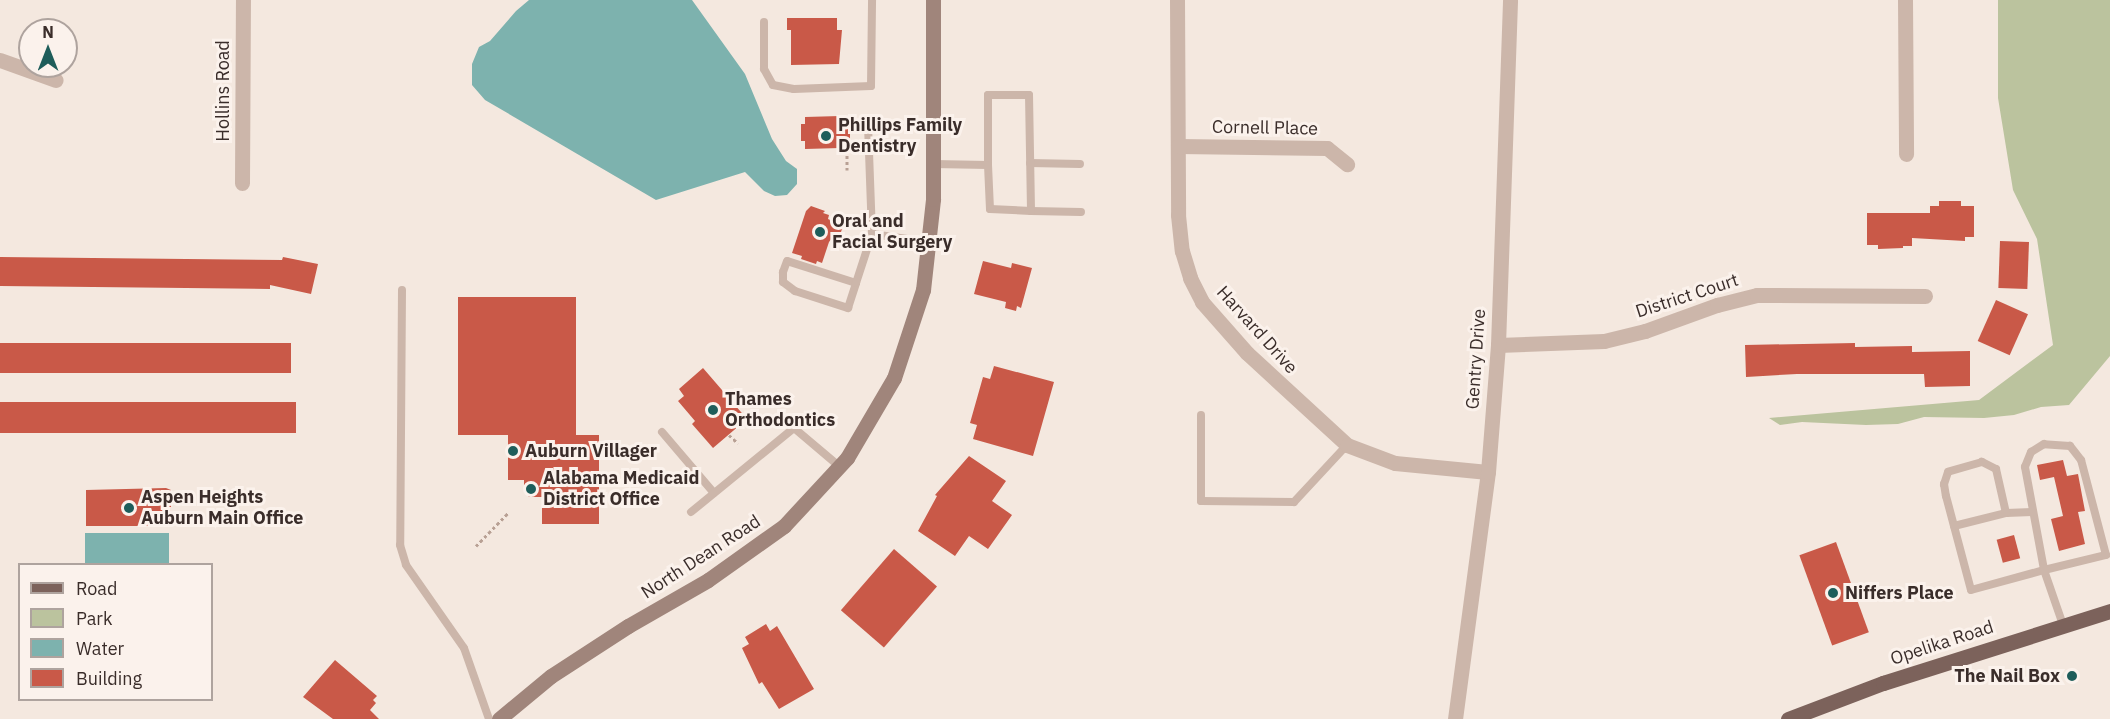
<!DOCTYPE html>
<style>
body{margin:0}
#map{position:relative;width:2110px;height:719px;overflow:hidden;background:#f4e8df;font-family:"IBM Plex Sans",sans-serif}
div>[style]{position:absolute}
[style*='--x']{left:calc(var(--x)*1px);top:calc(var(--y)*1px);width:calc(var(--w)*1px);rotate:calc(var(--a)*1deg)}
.green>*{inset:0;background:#bbc39e}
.water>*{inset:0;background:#7db2ae;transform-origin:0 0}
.building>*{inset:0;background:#c95948;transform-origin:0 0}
.path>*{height:3px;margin-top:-1.5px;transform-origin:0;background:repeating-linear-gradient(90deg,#b8a094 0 3px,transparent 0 6px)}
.lane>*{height:8px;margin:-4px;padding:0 4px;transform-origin:4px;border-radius:4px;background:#ccb6aa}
.street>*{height:15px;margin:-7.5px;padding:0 7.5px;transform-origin:7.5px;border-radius:7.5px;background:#ccb6aa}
.secondary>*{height:15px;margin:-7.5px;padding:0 7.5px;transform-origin:7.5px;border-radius:7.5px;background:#a0857b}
.primary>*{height:15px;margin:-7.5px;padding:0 7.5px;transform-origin:7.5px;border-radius:7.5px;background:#7c625b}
.dots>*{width:16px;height:16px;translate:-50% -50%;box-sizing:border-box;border:3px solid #fbf2ec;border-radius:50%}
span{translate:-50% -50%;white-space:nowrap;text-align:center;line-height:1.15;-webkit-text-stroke:6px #fbf2ec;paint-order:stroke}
.street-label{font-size:18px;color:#3a2d2a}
.poi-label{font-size:18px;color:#3a2d2a;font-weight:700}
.left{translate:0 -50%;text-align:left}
.right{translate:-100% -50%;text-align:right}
.legend{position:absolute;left:18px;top:563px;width:195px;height:138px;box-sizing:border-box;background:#fbf2ec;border:2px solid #aea39e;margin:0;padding:8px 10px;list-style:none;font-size:18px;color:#3a2d2a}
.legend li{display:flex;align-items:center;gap:12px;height:30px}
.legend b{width:30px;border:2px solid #aea39e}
.north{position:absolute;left:18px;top:18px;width:60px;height:60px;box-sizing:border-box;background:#fbf2ec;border:2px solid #aea39e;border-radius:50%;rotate:0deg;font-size:16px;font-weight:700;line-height:24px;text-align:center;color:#3a2d2a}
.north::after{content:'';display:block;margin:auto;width:21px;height:27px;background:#1e5d5a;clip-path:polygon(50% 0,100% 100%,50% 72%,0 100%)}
</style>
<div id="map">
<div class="green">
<div style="clip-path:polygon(1998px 0,2110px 0,2110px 356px,2069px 405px,2041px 407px,2014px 415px,1984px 418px,1924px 417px,1898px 424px,1866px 425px,1802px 422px,1780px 425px,1769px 418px,1979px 400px,2053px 345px,2037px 239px,2013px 190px,1998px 98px)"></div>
</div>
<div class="water">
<div style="clip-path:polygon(529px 0,692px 0,745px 74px,772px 139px,786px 161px,797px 169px,797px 184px,787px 195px,775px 196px,764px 191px,745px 172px,656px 200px,485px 100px,472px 85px,472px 64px,479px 47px,490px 41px,516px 11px)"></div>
<div style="left:85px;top:533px;width:84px;height:31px"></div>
</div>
<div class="building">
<div style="clip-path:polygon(787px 18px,837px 18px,837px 30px,842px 30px,839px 64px,791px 65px,791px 30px,787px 30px)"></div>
<div style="clip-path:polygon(840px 116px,840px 120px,847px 120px,847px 124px,850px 124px,850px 139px,846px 139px,846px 143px,840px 143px,840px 148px,805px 149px,805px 141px,801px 141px,801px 124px,805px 124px,805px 117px)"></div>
<div style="clip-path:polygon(1939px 201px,1961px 201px,1961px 206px,1974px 206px,1974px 237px,1965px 237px,1965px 241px,1912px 238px,1912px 246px,1903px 246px,1903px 248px,1878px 249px,1878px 245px,1867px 245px,1867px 213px,1930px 213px,1930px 206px,1939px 206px)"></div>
<div style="clip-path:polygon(811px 206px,825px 211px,823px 213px,829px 215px,828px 219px,843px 226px,839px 238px,832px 238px,829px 242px,822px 263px,817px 261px,816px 264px,801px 259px,802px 256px,792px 253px,806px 211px)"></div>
<div style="left:2000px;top:241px;width:29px;height:47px;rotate:2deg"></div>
<div style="clip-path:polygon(0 257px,282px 260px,283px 257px,318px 264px,311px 294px,270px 285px,270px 289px,0 286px)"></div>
<div style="clip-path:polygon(983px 261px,1011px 268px,1012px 263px,1032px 268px,1021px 308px,1017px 306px,1016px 311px,1005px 308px,1006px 302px,974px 294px)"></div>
<div style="clip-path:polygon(458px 297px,576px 297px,576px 435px,599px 435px,599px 524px,542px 524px,542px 497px,529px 497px,524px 492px,524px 480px,508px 480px,508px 435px,458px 435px)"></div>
<div style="left:1996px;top:300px;width:35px;height:45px;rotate:24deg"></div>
<div style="left:0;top:343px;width:291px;height:30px"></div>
<div style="clip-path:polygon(1855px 343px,1855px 347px,1912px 346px,1912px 352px,1970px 351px,1970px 386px,1925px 387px,1924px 374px,1797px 374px,1746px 377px,1745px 345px)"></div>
<div style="clip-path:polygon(994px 366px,1054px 382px,1033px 456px,973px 439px,977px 425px,970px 423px,983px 377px,990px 379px)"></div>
<div style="clip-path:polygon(703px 368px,747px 419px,713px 448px,692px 424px,695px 421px,678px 401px,684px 396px,679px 389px)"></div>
<div style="left:0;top:402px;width:296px;height:31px"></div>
<div style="clip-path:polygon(969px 456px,1006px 481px,992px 501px,1012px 515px,988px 549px,969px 536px,955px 556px,918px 531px,937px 496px,935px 495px)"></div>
<div style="clip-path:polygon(2063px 460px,2067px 476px,2078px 474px,2085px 511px,2078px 512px,2085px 544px,2059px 551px,2051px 519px,2063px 516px,2054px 477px,2040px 480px,2037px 465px)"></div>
<div style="clip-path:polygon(166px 488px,171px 490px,171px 526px,86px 526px,86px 490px)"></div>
<div style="left:2014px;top:535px;width:24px;height:18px;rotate:75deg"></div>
<div style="left:1836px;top:542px;width:96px;height:39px;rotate:70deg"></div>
<div style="left:894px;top:549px;width:57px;height:81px;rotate:41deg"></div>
<div style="clip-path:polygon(766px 624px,770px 631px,777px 626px,814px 689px,779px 709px,762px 682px,759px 684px,742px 648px,749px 644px,745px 637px)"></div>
<div style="clip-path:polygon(335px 660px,377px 696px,373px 700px,376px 703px,370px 710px,379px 719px,333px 719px,303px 697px)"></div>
</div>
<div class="path">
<div style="--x:847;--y:170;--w:28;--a:-90"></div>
<div style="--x:847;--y:142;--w:11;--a:-10"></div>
<div style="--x:729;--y:435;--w:12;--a:42"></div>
<div style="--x:476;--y:546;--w:47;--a:-45.9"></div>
</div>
<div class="lane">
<div style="--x:764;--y:22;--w:47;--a:90"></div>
<div style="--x:764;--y:69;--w:18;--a:61"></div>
<div style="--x:773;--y:85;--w:21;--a:11"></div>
<div style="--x:794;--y:89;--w:77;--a:-2.2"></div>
<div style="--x:871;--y:86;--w:86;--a:-89.3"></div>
<div style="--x:1030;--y:163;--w:50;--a:1.1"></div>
<div style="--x:933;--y:164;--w:55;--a:1"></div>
<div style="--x:988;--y:165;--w:70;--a:-90"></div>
<div style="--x:988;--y:95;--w:41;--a:0"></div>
<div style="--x:1029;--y:95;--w:116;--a:89"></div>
<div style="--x:1031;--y:211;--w:50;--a:1.1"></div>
<div style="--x:988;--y:165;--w:44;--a:87.4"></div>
<div style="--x:990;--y:209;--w:41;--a:2.8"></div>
<div style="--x:872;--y:234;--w:57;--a:8.1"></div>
<div style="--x:856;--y:283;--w:72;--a:-162.3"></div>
<div style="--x:787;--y:261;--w:12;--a:110"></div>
<div style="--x:783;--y:272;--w:10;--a:90"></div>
<div style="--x:783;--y:282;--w:15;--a:37"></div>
<div style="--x:795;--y:291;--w:56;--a:17.8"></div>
<div style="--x:848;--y:308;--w:26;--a:-72"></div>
<div style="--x:856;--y:283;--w:52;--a:-71.9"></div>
<div style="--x:872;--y:234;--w:111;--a:-92.1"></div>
<div style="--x:402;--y:290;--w:255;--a:90.4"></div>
<div style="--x:400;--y:545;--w:21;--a:73"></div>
<div style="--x:406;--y:565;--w:101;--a:55.1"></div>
<div style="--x:464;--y:648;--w:75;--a:70.6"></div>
<div style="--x:1201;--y:415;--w:86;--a:90"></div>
<div style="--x:1201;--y:501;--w:93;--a:0.6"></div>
<div style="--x:1294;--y:502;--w:78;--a:-47.1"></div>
<div style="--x:662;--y:432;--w:80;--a:49.6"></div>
<div style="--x:691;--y:512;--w:133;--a:-39.2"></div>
<div style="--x:794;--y:428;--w:59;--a:40.2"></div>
<div style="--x:2032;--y:512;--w:26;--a:178"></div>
<div style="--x:2006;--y:513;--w:45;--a:-102.8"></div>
<div style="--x:1996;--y:469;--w:16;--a:-153"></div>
<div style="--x:1982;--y:462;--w:35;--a:164"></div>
<div style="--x:1948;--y:472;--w:13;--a:108"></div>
<div style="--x:1944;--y:484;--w:12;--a:81"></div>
<div style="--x:1946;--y:496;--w:97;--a:75.1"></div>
<div style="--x:1971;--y:590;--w:76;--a:-15.3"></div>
<div style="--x:2044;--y:570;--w:64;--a:-13.6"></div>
<div style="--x:2106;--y:555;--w:98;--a:-104.7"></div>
<div style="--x:2081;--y:460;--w:18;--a:-128"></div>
<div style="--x:2070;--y:446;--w:26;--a:-176"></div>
<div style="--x:2044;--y:444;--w:15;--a:148"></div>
<div style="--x:2031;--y:452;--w:16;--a:112"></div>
<div style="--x:2025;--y:467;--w:105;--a:79.5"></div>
<div style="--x:2044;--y:570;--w:58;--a:70.9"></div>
<div style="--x:1954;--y:526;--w:54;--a:-14"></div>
</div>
<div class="street">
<div style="--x:1177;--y:0;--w:215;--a:89.7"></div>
<div style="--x:1178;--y:215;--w:36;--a:84"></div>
<div style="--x:1182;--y:251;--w:28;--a:73"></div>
<div style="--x:1190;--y:278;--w:27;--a:63"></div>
<div style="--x:1202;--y:302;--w:68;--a:48.6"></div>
<div style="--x:1247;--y:353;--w:136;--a:42.6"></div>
<div style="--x:1347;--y:445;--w:51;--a:20.6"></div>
<div style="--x:1395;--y:463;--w:93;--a:5.5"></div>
<div style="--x:1905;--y:0;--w:154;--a:89.6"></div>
<div style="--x:0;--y:60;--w:59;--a:19.7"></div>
<div style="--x:1178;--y:146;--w:149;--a:0.8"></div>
<div style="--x:1327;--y:148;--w:26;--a:39"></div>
<div style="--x:242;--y:183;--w:183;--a:-89.7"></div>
<div style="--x:1498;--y:345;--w:106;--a:-2.2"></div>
<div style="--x:1604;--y:341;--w:42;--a:-13.7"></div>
<div style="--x:1645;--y:331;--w:77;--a:-19.9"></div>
<div style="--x:1717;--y:305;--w:41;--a:-14"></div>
<div style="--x:1757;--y:295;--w:168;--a:0.3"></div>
<div style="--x:1455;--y:719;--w:249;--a:-82.4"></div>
<div style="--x:1488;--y:472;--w:127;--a:-85.5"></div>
<div style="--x:1498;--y:345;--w:345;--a:-88"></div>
</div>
<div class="secondary">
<div style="--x:499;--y:719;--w:67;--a:-39.6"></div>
<div style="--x:551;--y:676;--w:92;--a:-33"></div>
<div style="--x:628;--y:626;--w:92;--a:-29.9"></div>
<div style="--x:708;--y:580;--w:93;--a:-35.4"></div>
<div style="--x:784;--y:526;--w:93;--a:-47.2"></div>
<div style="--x:847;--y:458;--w:93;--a:-59.6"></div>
<div style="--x:894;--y:378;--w:93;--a:-71.8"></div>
<div style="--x:923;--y:290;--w:92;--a:-83.7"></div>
<div style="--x:933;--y:199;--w:199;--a:-90"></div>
</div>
<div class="primary">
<div style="--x:1788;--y:719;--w:102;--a:-20.8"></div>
<div style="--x:1883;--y:683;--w:238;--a:-17.6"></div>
</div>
<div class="dots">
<div style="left:826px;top:136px;background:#1e5d5a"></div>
<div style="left:820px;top:232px;background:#1e5d5a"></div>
<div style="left:713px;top:410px;background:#1e5d5a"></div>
<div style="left:513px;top:451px;background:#1e5d5a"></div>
<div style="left:531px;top:489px;background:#1e5d5a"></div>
<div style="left:129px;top:508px;background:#1e5d5a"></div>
<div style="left:1833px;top:593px;background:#1e5d5a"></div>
<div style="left:2072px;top:676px;background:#1e5d5a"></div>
</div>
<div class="street-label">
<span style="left:223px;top:91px;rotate:-90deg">Hollins Road</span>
<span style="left:1265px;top:128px;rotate:1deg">Cornell Place</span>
<span style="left:1687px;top:296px;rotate:-18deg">District Court</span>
<span style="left:1257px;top:330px;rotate:48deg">Harvard Drive</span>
<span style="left:1476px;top:359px;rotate:-86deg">Gentry Drive</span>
<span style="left:701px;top:557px;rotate:-33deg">North Dean Road</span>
<span style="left:1942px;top:643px;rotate:-18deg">Opelika Road</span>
</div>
<div class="poi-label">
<span class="left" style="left:838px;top:136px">Phillips Family<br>Dentistry</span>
<span class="left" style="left:832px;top:232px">Oral and<br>Facial Surgery</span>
<span class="left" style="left:725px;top:410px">Thames<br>Orthodontics</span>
<span class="left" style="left:525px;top:451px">Auburn Villager</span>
<span class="left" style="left:543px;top:489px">Alabama Medicaid<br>District Office</span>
<span class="left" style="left:141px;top:508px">Aspen Heights<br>Auburn Main Office</span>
<span class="left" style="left:1845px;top:593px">Niffers Place</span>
<span class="right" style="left:2060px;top:676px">The Nail Box</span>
</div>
<ul class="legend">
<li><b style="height:8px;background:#7c625b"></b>Road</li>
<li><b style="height:16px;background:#bbc39e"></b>Park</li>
<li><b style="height:16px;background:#7db2ae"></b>Water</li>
<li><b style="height:16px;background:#c95948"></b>Building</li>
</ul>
<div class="north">N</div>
</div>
